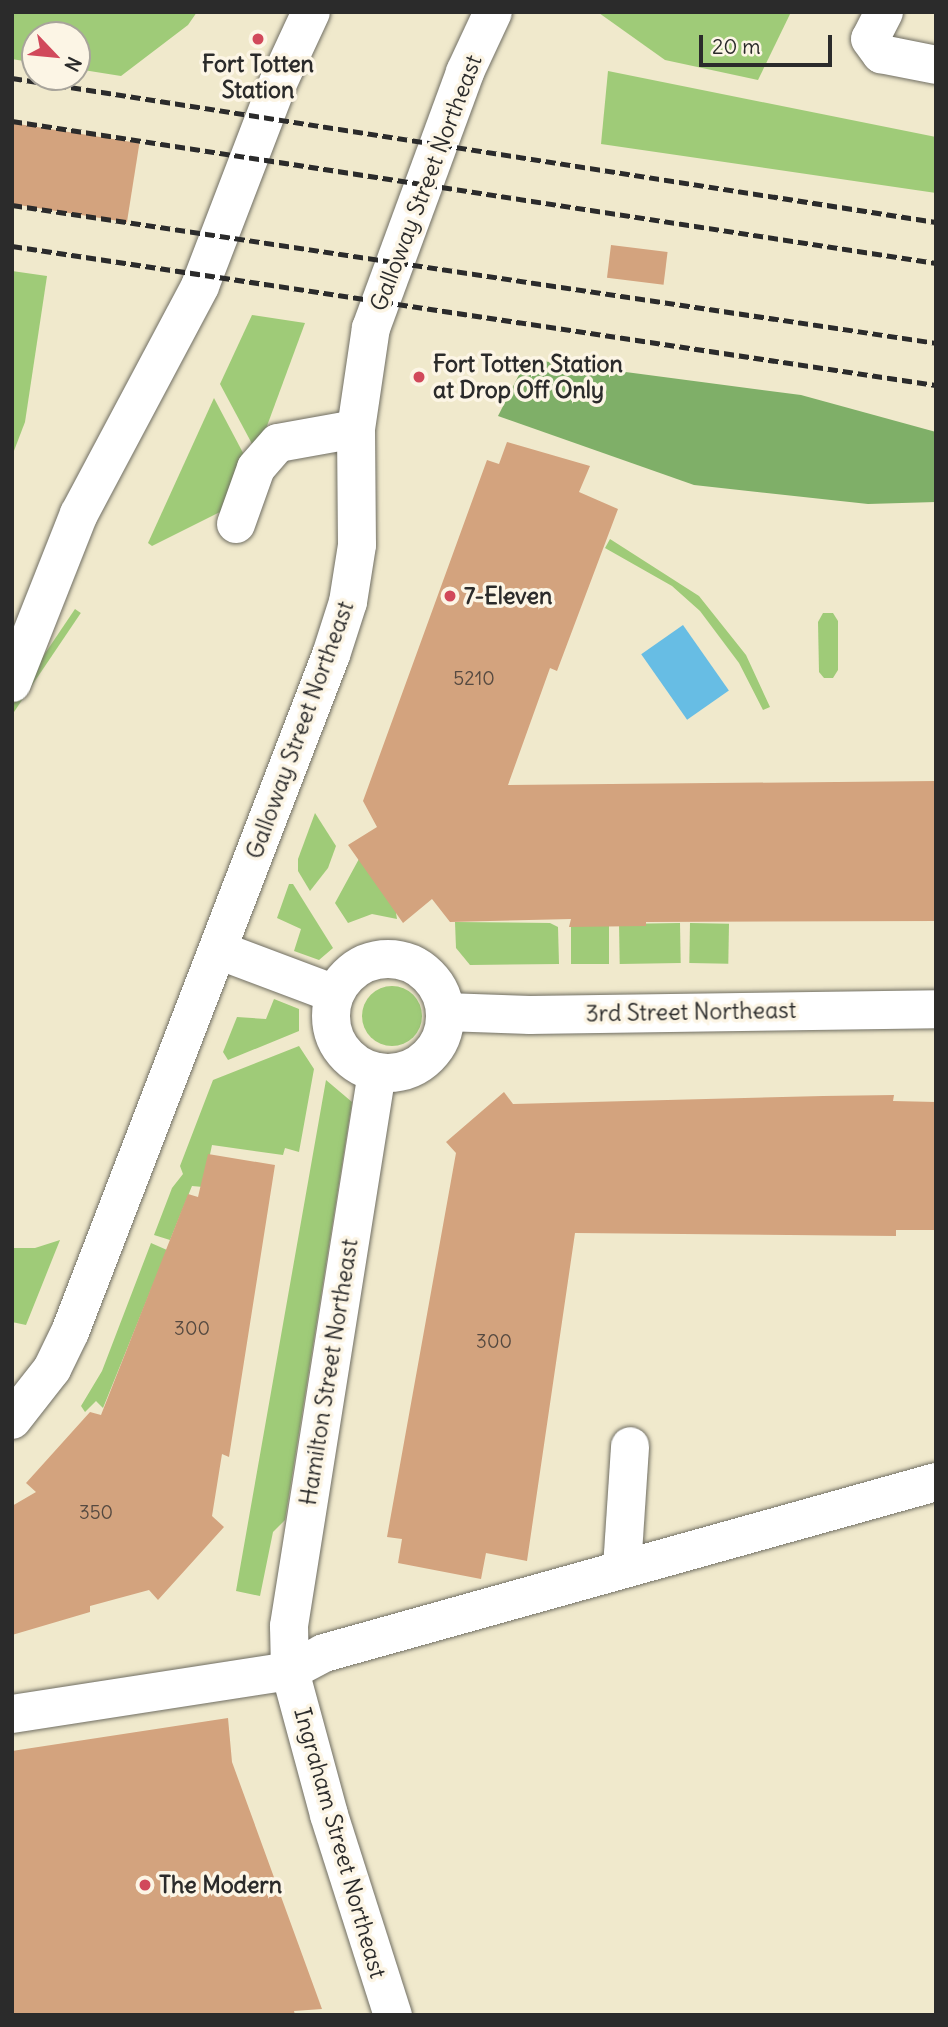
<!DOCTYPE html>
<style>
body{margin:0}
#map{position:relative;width:948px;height:2027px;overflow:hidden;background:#f0e9cc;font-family:Delius,sans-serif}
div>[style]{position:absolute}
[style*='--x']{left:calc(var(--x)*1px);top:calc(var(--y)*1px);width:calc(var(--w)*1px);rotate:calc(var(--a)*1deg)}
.green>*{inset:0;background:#9fcb78;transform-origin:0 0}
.round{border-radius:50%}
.forest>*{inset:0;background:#7faf68}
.water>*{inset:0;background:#67bde4;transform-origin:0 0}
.building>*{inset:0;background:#d3a37e;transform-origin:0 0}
.roads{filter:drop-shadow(0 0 2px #706e63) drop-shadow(0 0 2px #706e63)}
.minor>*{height:38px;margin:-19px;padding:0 19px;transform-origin:19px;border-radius:19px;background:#fff}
.minor>.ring{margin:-19px;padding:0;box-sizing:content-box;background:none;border:38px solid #fff;border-radius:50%}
.rail>*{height:5px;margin-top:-2.5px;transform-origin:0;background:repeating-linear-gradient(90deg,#2b2b2b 0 10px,transparent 0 15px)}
.dots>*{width:19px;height:19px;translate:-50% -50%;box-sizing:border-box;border:4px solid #fcf5e5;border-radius:50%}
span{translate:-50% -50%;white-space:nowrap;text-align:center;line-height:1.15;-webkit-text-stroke:7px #fcf5e5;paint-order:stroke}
.number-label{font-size:19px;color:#554940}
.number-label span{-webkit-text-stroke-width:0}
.poi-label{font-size:23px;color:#2b2b2b;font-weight:700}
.left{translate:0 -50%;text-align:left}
.street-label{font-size:23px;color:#2b2b2b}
.frame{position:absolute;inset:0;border:14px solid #2b2b2b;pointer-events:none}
.north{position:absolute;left:21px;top:21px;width:70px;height:70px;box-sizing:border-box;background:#fcf5e5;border:2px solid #a8a49b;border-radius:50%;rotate:116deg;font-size:19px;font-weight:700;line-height:28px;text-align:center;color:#2b2b2b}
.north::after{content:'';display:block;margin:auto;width:24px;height:32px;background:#d1495b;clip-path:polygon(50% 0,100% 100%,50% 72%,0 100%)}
.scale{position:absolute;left:699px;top:35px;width:133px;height:32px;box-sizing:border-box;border:4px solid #2b2b2b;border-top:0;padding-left:9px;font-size:21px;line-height:24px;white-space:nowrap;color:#2b2b2b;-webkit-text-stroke:5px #fcf5e5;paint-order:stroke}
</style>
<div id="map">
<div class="green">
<div style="clip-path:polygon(12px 12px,197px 12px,188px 25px,121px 76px,77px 69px,77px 35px,35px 35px,35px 63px,12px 59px)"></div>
<div style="clip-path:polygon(791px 12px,758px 80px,665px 60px,599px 13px)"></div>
<div style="clip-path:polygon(608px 71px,936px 137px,936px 193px,601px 144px)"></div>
<div style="clip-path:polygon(12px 271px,47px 276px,25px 422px,12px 456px)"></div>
<div style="clip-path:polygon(252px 315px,305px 323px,257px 453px,220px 384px)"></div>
<div style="clip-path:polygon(214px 398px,251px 468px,222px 511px,152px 546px,148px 543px)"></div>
<div style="clip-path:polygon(610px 539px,699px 596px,746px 655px,770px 707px,763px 710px,739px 663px,700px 611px,672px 586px,605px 548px)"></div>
<div style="left:75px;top:609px;width:7px;height:177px;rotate:34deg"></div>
<div style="clip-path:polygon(823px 613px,833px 613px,838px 621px,838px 670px,833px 678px,824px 678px,819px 672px,818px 622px)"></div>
<div style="clip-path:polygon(315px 813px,336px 846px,328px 868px,310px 891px,298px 871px,298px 859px)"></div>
<div style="clip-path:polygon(360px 857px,404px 912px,396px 913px,397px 919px,372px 914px,348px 923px,335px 903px)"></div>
<div style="clip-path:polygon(289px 884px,293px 884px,333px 948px,319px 960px,294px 951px,301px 929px,277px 918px)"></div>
<div style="clip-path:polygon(455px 922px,550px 923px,558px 927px,559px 964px,470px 965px,456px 948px)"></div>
<div style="left:680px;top:923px;width:40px;height:61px;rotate:89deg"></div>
<div style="left:690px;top:923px;width:39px;height:40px;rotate:1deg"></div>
<div style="left:571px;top:926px;width:38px;height:38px"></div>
<div class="round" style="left:362px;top:986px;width:60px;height:60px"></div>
<div style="clip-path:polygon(274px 999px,299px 1009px,299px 1031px,228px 1060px,223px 1052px,237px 1017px,266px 1019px)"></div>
<div style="clip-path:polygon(299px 1046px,314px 1069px,299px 1152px,285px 1148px,283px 1155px,212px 1145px,203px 1187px,192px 1186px,170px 1240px,154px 1235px,172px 1188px,183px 1174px,180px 1166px,213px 1080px)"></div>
<div style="clip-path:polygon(326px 1080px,352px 1102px,285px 1520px,273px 1532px,260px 1596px,236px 1591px)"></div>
<div style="clip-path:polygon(60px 1240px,26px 1325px,12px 1322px,12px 1248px,35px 1248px)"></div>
<div style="clip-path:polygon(151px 1243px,167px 1250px,103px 1408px,96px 1401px,85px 1412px,81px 1406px,102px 1371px)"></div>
</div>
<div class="forest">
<div style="clip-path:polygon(527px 359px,801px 395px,936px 432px,936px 502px,868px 504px,694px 485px,498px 416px)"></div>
</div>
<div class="water">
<div style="left:683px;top:625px;width:80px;height:51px;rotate:55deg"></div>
</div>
<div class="building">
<div style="left:12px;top:123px;width:129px;height:80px;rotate:9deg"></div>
<div style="left:611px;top:245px;width:57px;height:33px;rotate:7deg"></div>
<div style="clip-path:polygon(507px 442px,590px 466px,579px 492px,618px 509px,557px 671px,550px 668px,508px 785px,936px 781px,936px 921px,646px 922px,646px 926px,569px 927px,571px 919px,450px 922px,432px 899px,403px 923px,348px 845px,377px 827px,363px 801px,487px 460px,499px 464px)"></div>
<div style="clip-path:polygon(504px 1092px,513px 1104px,823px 1096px,894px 1095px,893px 1101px,936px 1102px,936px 1230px,896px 1230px,896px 1236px,575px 1233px,527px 1561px,486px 1553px,481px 1579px,398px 1563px,402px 1539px,387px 1537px,456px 1153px,446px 1142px)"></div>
<div style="clip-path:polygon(208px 1154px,275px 1165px,229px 1457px,222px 1454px,212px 1516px,224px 1527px,158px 1600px,149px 1590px,90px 1606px,90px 1612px,12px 1635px,12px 1506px,36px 1492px,26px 1483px,90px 1412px,101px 1415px,188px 1194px,198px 1197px)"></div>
<div style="clip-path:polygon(228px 1718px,232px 1762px,322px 2009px,294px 2011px,295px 2015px,12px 2015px,12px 1751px)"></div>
</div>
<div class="roads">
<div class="minor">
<div style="--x:884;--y:12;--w:30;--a:117"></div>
<div style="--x:870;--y:39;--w:19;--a:54"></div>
<div style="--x:881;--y:54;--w:56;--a:11.3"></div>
<div style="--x:236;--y:524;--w:59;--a:-70.3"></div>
<div style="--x:256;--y:468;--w:33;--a:-49"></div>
<div style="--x:278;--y:443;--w:79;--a:-10.2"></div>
<div style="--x:12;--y:683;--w:182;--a:-68.4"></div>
<div style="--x:79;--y:514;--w:258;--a:-62"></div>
<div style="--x:200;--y:286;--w:217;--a:-69"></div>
<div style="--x:278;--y:83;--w:78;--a:-65.1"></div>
<div style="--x:218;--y:950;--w:125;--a:20.6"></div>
<div class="ring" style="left:331px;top:959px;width:76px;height:76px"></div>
<div style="--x:445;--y:1012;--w:85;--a:2"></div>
<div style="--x:530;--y:1015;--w:406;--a:-0.8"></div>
<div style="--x:377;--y:1072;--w:561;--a:99.03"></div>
<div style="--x:289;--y:1626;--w:45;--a:88.7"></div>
<div style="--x:290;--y:1671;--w:149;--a:74.8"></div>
<div style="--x:329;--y:1815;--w:210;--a:72.3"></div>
<div style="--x:12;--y:1420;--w:65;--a:-51.9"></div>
<div style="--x:52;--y:1369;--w:41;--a:-64.1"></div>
<div style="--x:70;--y:1332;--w:726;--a:-68.92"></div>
<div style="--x:331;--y:655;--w:56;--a:-72.2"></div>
<div style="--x:348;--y:602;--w:58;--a:-81"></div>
<div style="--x:357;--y:545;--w:116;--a:-90.5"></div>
<div style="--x:356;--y:429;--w:102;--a:-81.6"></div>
<div style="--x:371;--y:328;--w:273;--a:-69.8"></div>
<div style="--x:465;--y:72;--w:66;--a:-65"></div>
<div style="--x:622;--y:1568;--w:122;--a:-86.2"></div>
<div style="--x:12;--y:1714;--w:281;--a:-8.8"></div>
<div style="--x:290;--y:1671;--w:38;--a:-28"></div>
<div style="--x:324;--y:1653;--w:635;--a:-15.61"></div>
</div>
</div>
<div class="rail">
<div style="--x:12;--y:78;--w:935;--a:8.86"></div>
<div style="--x:12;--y:121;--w:935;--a:8.74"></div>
<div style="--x:12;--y:205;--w:934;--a:8.49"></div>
<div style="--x:12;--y:246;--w:934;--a:8.56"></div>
</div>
<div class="dots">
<div style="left:258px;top:39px;background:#d1495b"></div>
<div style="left:419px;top:377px;background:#d1495b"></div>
<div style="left:450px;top:596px;background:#d1495b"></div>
<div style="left:145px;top:1885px;background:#d1495b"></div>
</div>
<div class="number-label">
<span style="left:474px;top:679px">5210</span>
<span style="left:192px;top:1329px">300</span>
<span style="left:494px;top:1342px">300</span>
<span style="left:96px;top:1513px">350</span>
</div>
<div class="poi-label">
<span style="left:258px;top:77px">Fort Totten<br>Station</span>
<span class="left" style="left:433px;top:377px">Fort Totten Station<br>at Drop Off Only</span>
<span class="left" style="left:464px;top:596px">7-Eleven</span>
<span class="left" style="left:159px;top:1885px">The Modern</span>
</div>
<div class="street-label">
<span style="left:426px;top:183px;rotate:-69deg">Galloway Street Northeast</span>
<span style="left:300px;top:730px;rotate:-70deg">Galloway Street Northeast</span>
<span style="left:691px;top:1012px;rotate:-1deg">3rd Street Northeast</span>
<span style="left:329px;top:1372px;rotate:-81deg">Hamilton Street Northeast</span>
<span style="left:340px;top:1843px;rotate:74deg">Ingraham Street Northeast</span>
</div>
<div class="frame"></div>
<div class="north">N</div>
<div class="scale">20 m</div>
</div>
